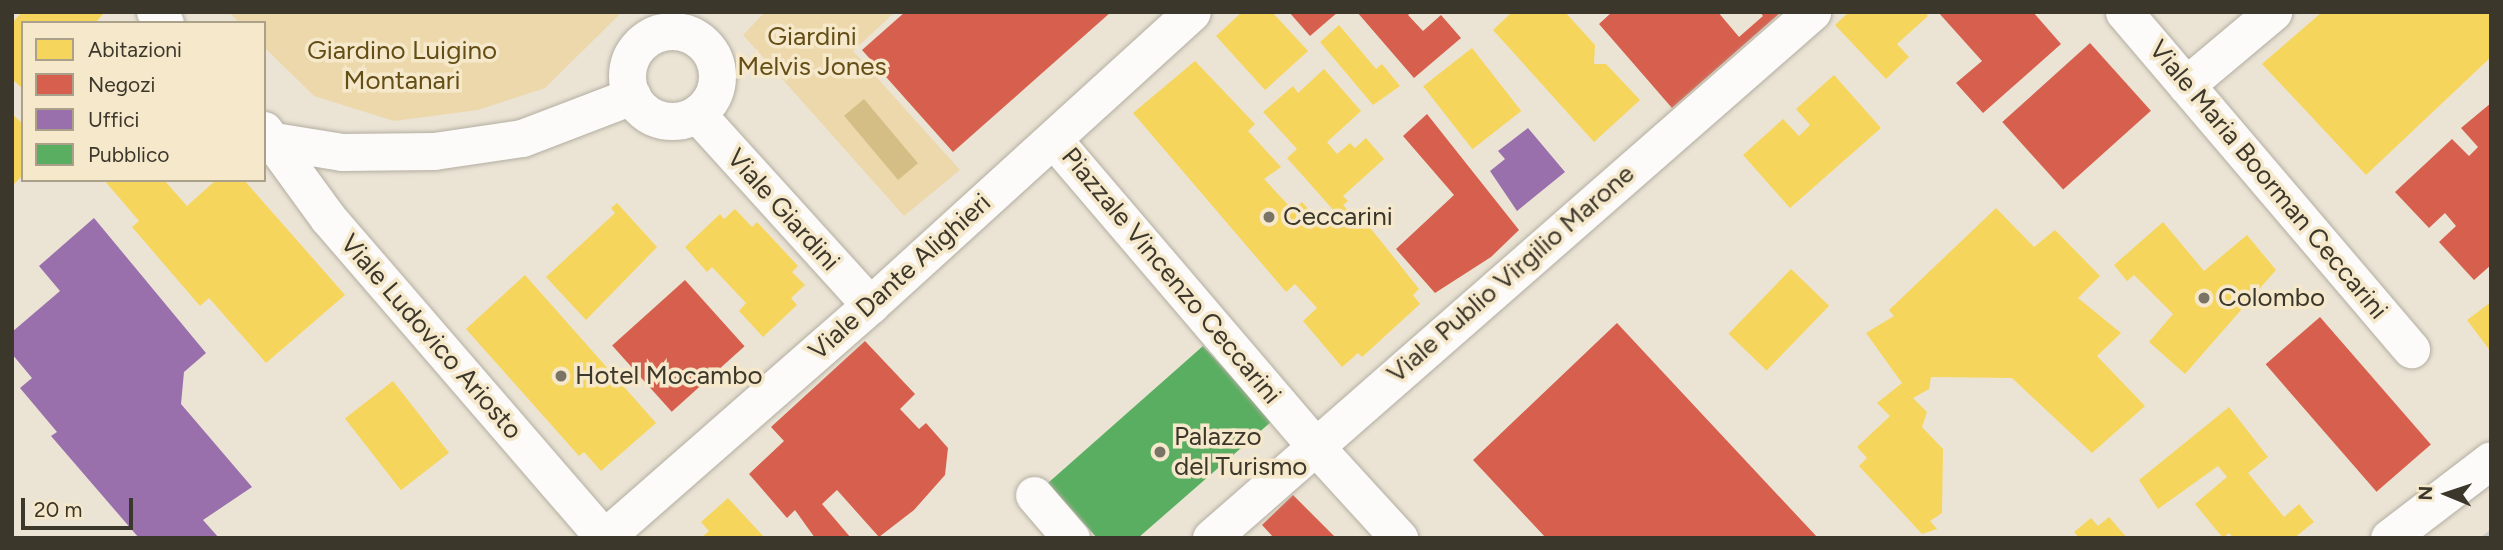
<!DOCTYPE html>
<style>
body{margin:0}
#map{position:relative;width:2503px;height:550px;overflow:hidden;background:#ebe4d5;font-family:Figtree,sans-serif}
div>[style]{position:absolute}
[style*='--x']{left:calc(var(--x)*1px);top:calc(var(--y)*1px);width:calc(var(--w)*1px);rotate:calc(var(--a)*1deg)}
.green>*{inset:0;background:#ecd8aa}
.water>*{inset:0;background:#d5be85;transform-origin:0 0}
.homes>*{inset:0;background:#f6d55c;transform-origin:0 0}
.shops>*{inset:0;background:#d6604d;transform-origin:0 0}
.offices>*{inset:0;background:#9970ab}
.public>*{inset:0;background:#5aae61}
.roads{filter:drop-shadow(0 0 2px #b3aea1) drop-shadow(0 0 2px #b3aea1)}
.street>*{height:37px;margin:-18.5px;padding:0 18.5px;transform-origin:18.5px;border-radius:18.5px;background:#fcfbf9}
.street>.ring{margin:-18.5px;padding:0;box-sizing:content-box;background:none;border:37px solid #fcfbf9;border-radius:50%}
.rail>*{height:5px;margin-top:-2.5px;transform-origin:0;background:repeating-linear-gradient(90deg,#cfcdc8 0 14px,transparent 0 21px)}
.dots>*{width:19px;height:19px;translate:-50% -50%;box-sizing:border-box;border:4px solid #f5e8cb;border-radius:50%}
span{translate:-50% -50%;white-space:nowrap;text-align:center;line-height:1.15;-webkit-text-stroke:7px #f5e8cb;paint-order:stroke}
.park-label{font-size:26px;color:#644e15}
.street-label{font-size:26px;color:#3c372b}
.poi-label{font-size:26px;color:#3c372b}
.left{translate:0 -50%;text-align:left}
.frame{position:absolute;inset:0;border:14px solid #3c372b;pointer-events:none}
.legend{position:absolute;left:21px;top:21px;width:245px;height:161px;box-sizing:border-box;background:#f5e8cb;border:2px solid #aba18b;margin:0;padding:9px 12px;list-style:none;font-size:21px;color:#3c372b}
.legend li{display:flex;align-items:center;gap:14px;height:35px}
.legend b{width:35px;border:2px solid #aba18b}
.north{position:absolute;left:2412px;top:459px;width:70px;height:70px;-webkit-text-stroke:5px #f5e8cb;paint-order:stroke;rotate:272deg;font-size:19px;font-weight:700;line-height:28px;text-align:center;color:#3c372b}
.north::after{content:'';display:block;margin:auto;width:24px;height:32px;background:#3c372b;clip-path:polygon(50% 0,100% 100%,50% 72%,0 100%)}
.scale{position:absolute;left:21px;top:498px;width:112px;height:32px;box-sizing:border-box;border:4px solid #3c372b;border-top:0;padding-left:9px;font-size:21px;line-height:24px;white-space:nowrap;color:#3c372b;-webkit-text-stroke:5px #f5e8cb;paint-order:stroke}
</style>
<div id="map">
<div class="green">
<div style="clip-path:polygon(229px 12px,622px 12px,545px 88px,478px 110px,394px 121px,314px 96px,264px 47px,264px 23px,239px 23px)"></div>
<div style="clip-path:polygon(765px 12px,895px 12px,853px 51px,960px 170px,904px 216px,743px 35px)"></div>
</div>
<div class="water">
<div style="left:864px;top:99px;width:84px;height:26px;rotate:50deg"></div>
</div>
<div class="homes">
<div style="clip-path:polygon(22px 12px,105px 12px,95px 23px,23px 23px,23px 89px,12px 79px,12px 23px)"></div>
<div style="clip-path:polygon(1242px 12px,1272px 12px,1308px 51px,1265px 90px,1216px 36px)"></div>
<div style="clip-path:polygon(1512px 12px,1565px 12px,1595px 45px,1594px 64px,1606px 64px,1640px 100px,1594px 142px,1493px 30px)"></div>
<div style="clip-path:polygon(1849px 12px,1925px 12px,1928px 16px,1897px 44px,1909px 57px,1886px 79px,1835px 25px)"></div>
<div style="clip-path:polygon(2322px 12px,2491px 12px,2491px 57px,2366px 175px,2262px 64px)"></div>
<div style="clip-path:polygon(1339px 25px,1376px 69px,1382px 64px,1400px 86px,1373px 105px,1320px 42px)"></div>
<div style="left:1472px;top:48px;width:80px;height:62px;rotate:52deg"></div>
<div style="clip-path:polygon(1195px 61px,1255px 124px,1248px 131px,1281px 167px,1264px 179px,1293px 210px,1302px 202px,1323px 225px,1336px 213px,1287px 158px,1297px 149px,1263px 112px,1293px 86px,1298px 93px,1324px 69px,1361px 111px,1327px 142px,1337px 154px,1350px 143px,1355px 148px,1366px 138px,1384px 159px,1343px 196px,1348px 201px,1343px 205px,1360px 223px,1364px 220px,1419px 289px,1413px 295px,1420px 304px,1362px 357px,1358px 353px,1342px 367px,1303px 321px,1317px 308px,1295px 284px,1286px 292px,1133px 113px)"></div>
<div style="clip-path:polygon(1834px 75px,1881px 128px,1790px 208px,1743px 155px,1783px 119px,1799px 136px,1810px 125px,1796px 109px)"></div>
<div style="clip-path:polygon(12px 114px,23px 124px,23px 175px,12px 186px)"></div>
<div style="clip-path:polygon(104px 180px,164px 180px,187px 206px,216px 180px,244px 180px,345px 295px,266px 363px,209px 298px,200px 306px,132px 227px,139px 221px)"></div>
<div style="clip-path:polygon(617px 203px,657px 247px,586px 320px,546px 277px,615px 213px,611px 208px)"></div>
<div style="clip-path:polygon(1996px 208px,2034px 247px,2055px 230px,2100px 276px,2078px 298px,2121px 333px,2097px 356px,2145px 406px,2092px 453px,2012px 378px,1931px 377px,1929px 389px,1913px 398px,1927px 412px,1922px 427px,1943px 449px,1942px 513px,1930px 521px,1937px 529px,1922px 534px,1859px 466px,1867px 458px,1857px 447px,1890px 416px,1877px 403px,1902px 383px,1866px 333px,1894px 316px,1889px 310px)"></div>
<div style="clip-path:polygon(735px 209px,752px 227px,757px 222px,798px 266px,792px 272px,805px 285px,791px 298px,797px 305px,763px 337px,739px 311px,746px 303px,712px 267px,707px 272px,685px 247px,720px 214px,724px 219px)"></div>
<div style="clip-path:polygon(2163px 222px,2204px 271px,2247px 235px,2276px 270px,2185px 374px,2149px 342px,2173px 314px,2134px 275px,2127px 281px,2114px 265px)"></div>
<div style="left:1791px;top:269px;width:53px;height:90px;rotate:44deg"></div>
<div style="clip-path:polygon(525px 275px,656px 423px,601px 471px,584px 452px,579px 456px,466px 329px)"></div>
<div style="clip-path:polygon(2491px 302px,2491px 352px,2467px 320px)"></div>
<div style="left:393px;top:381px;width:91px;height:61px;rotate:52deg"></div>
<div style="clip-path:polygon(2229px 407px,2268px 457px,2248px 473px,2284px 517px,2299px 504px,2314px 522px,2294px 538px,2233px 538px,2229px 533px,2223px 538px,2195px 504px,2227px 477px,2218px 466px,2158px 509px,2139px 480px)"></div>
<div style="clip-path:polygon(728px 498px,765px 538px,701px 538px,709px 531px,701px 522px)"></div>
<div style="clip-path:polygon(2109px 517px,2127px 538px,2079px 538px,2074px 532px,2091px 518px,2098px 526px)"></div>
</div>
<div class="shops">
<div style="clip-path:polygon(905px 12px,1111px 12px,953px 152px,862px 50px)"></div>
<div style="clip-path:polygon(1289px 12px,1338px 12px,1310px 36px)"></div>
<div style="clip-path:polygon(1357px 12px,1412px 12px,1408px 15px,1423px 31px,1441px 15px,1461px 38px,1414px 78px)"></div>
<div style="clip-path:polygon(1612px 12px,1718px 12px,1739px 37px,1763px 16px,1760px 12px,1781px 12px,1672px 108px,1599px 24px)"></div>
<div style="clip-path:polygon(1938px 12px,2033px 12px,2061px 44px,1983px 113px,1956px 83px,1982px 61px)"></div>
<div style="left:2090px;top:43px;width:91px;height:118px;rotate:48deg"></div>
<div style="clip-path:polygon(2491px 103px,2491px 265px,2474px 280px,2439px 242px,2456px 226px,2445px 213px,2429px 228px,2395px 192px,2452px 139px,2469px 156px,2478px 147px,2461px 128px)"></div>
<div style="clip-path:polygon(1427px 114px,1519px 230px,1491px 257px,1435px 293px,1396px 249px,1454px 195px,1403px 136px)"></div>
<div style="left:685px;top:280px;width:89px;height:98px;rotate:48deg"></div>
<div style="left:2320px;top:317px;width:169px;height:72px;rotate:49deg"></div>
<div style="clip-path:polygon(1617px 323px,1701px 413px,1818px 538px,1546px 538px,1473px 460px)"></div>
<div style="clip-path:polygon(865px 341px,915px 394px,900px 409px,919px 429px,926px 423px,948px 448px,945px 475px,914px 510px,879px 537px,837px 490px,822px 504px,851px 538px,815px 538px,795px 510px,787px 518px,749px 474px,784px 441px,771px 427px)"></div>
<div style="clip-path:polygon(1293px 495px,1336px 538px,1274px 538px,1262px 525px)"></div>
</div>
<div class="offices">
<div style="clip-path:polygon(1528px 128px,1565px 172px,1517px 211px,1490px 171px,1505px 159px,1498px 151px)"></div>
<div style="clip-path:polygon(94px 218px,206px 353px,184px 372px,181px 404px,252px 487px,203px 520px,219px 538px,139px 538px,51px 436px,57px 432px,20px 388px,32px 378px,12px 354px,12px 332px,60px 291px,39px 266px)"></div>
</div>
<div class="public">
<div style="clip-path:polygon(1203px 346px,1272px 421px,1138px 538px,1097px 538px,1048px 483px)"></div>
</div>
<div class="roads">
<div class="street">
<div style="--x:155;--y:12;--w:15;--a:48"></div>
<div style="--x:2124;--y:12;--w:443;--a:49.6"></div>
<div class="ring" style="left:627px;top:31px;width:53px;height:53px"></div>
<div style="--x:2186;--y:85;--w:114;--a:-40"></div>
<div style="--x:697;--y:114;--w:258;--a:47.8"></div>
<div style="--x:264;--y:130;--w:109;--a:54"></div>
<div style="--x:328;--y:218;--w:423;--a:49.2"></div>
<div style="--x:604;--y:538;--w:354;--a:-41.2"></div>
<div style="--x:870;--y:305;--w:435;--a:-42.3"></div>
<div style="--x:1053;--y:139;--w:404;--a:49.5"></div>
<div style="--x:1315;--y:446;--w:125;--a:47.6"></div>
<div style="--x:274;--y:141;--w:69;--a:9.2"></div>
<div style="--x:342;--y:152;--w:92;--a:-0.6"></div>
<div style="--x:434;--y:151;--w:89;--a:-8.4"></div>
<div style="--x:522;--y:138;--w:118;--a:-20.9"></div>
<div style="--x:1034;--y:495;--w:57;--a:49.3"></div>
<div style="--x:1211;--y:538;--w:799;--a:-41.19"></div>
<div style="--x:2389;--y:538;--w:128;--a:-37.4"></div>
</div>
</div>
<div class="rail">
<div style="--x:2483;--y:538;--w:10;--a:-37"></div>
</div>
<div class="dots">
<div style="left:1269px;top:217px;background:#797466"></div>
<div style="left:2204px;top:298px;background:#797466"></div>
<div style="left:561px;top:376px;background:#797466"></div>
<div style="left:1160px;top:452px;background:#797466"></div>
</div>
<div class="park-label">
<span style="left:812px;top:52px">Giardini<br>Melvis Jones</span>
<span style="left:402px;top:66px">Giardino Luigino<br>Montanari</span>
</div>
<div class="street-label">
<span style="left:2268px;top:180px;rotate:50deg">Viale Maria Boorman Ceccarini</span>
<span style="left:783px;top:210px;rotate:48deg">Viale Giardini</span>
<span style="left:1511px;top:274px;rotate:-41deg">Viale Publio Virgilio Marone</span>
<span style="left:1171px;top:276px;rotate:50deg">Piazzale Vincenzo Ceccarini</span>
<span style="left:900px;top:277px;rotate:-42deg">Viale Dante Alighieri</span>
<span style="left:431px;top:337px;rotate:49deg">Viale Ludovico Ariosto</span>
</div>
<div class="poi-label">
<span class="left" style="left:1283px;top:217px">Ceccarini</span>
<span class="left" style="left:2218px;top:298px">Colombo</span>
<span class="left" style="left:575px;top:376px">Hotel Mocambo</span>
<span class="left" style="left:1174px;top:452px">Palazzo<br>del Turismo</span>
</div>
<div class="frame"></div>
<ul class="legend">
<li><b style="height:19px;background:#f6d55c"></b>Abitazioni</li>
<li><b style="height:19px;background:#d6604d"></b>Negozi</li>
<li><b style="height:19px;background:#9970ab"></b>Uffici</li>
<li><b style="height:19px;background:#5aae61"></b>Pubblico</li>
</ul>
<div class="north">N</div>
<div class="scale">20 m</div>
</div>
